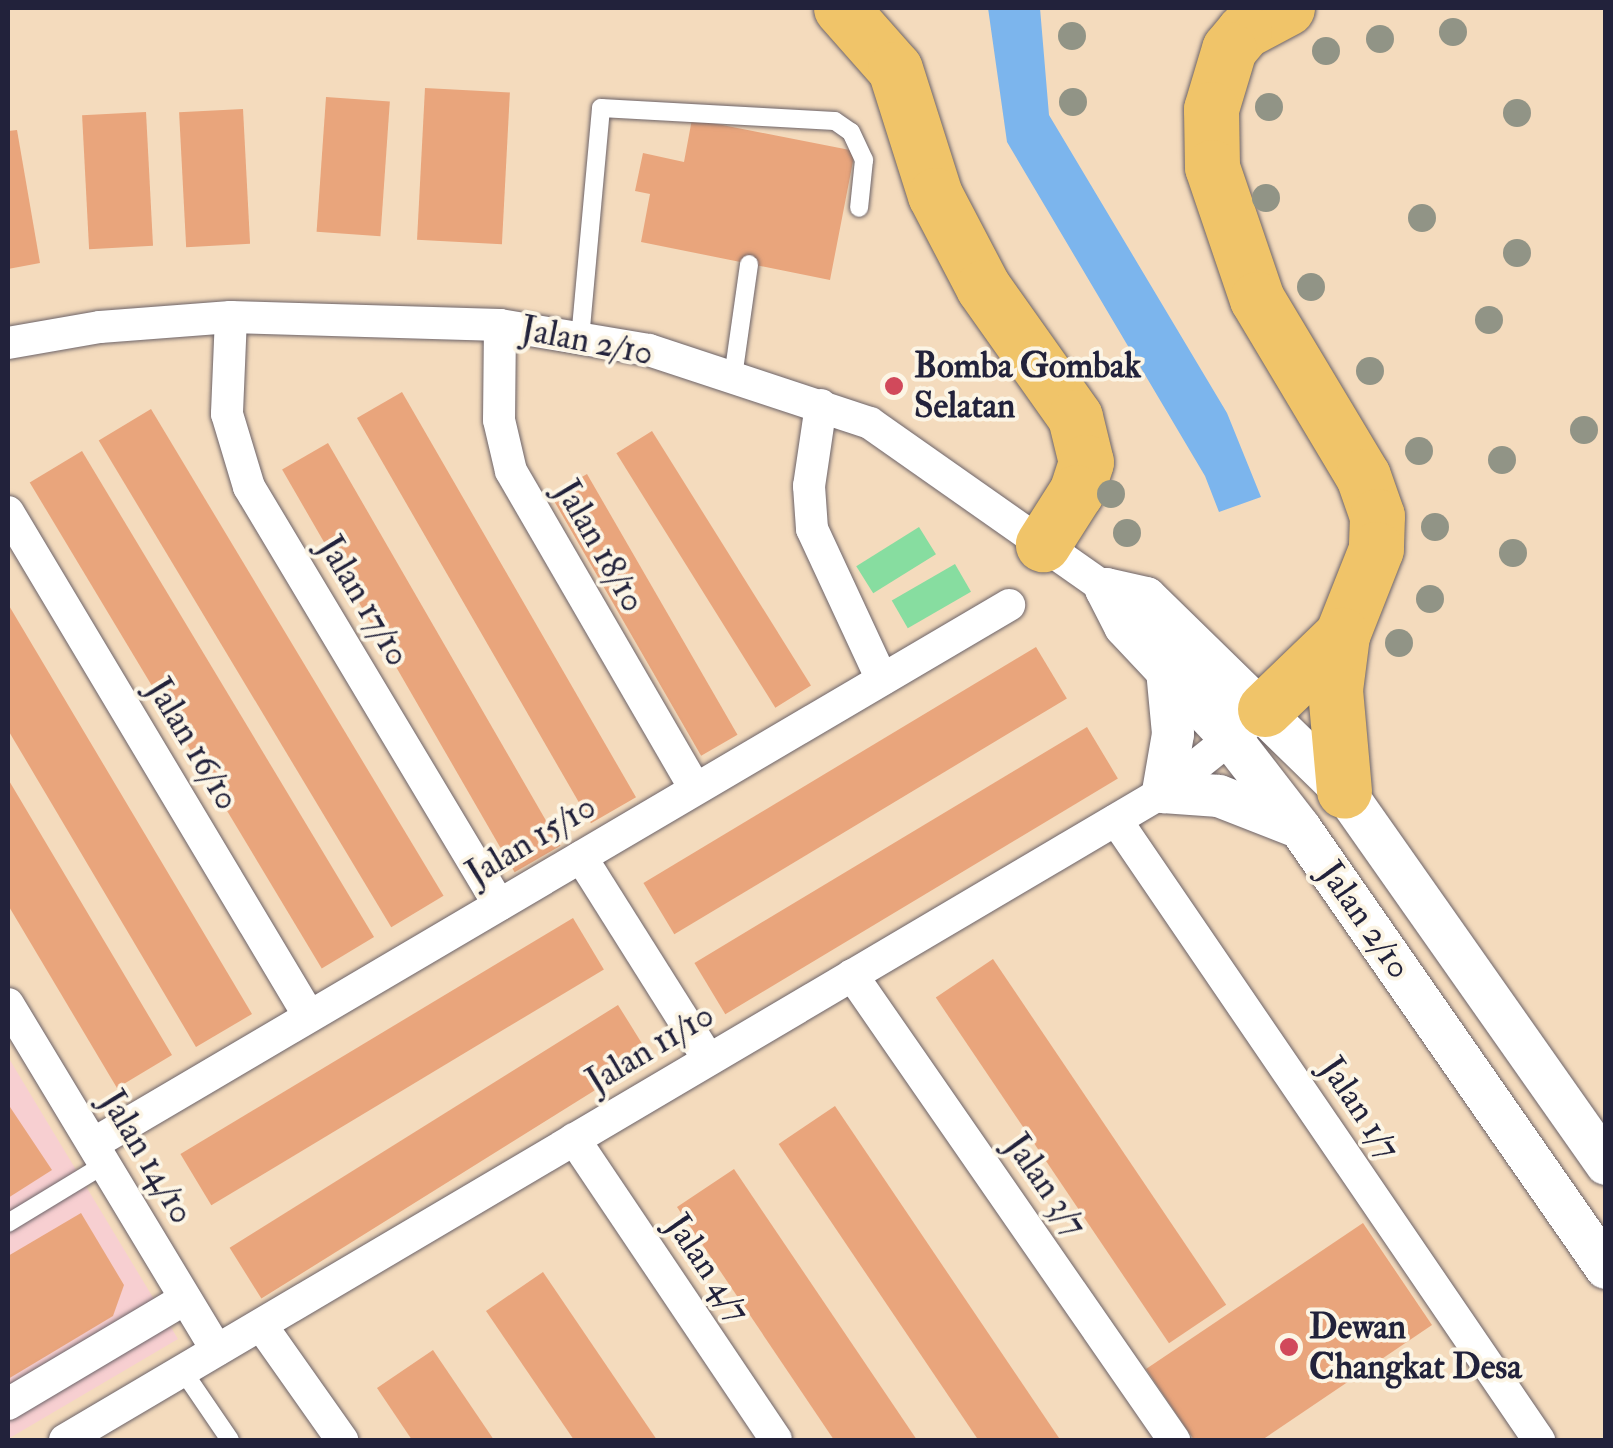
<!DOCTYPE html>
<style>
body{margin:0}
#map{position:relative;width:1613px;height:1448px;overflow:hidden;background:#f4dbbd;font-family:"IM FELL Double Pica",serif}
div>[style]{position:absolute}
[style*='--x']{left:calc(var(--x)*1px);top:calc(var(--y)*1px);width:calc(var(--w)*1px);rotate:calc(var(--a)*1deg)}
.built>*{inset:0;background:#f7cfd1}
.green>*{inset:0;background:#87dda0;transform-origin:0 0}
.water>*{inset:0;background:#7cb5ed}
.building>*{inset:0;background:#e9a57c;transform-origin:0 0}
.roads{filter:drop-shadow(0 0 2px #6c6368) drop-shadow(0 0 2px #6c6368)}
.service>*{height:18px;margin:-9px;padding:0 9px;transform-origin:9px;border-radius:9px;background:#fff}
.minor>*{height:32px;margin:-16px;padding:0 16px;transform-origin:16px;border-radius:16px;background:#fff}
.tertiary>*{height:42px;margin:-21px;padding:0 21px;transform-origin:21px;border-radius:21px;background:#fff}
.motorway>*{height:55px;margin:-27.5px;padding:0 27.5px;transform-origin:27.5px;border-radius:27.5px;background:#f0c469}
.trees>*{width:28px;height:28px;margin:-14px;border-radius:50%;background:#919486}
.dots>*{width:28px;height:28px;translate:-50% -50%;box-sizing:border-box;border:5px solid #fcf5e5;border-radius:50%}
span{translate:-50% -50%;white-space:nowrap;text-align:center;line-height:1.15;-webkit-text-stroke:8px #fcf5e5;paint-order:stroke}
.street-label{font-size:35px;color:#22223b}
.poi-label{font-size:35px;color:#22223b;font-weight:700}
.left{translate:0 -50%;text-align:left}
.frame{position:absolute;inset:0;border:10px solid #22223b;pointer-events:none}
</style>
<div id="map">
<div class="built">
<div style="clip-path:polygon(8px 1057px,178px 1339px,8px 1439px)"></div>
</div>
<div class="green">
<div style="left:919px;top:527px;width:32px;height:74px;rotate:58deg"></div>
<div style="left:955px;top:564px;width:32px;height:73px;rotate:60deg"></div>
</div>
<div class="water">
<div style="clip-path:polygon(1040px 8px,1049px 115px,1227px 413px,1261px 497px,1219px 512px,1205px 476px,1007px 142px,988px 8px)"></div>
</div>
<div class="building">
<div style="left:425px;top:88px;width:85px;height:152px;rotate:3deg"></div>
<div style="left:326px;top:97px;width:64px;height:135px;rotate:4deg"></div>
<div style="left:243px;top:109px;width:135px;height:64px;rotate:87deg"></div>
<div style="left:146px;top:112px;width:134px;height:64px;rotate:87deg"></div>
<div style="clip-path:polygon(692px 119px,855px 151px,830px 280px,641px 242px,650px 194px,635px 191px,643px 153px,684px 162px)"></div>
<div style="clip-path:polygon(17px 130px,40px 263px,8px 269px,8px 131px)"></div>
<div style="left:402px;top:392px;width:468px;height:52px;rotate:60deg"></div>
<div style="left:151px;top:409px;width:568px;height:61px;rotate:59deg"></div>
<div style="left:652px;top:431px;width:300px;height:42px;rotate:58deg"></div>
<div style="left:328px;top:443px;width:465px;height:53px;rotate:60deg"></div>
<div style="left:82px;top:451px;width:567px;height:61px;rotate:59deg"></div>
<div style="left:587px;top:474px;width:301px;height:42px;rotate:60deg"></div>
<div style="clip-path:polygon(8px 604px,252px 1014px,196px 1047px,8px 730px)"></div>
<div style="left:1036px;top:647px;width:60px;height:458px;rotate:59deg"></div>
<div style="left:1087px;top:727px;width:60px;height:458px;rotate:59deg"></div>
<div style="clip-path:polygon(8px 779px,172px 1055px,117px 1088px,8px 905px)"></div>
<div style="left:573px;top:918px;width:60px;height:458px;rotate:59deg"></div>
<div style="left:993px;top:959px;width:417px;height:69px;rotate:56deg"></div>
<div style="left:618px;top:1005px;width:60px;height:458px;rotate:58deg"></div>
<div style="clip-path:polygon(8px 1104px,52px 1170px,8px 1198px)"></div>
<div style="left:835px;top:1106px;width:403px;height:68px;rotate:56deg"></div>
<div style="clip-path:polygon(734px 1169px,917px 1440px,834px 1440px,677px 1207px)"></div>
<div style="clip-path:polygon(81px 1213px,124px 1285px,113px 1316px,8px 1379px,8px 1256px)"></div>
<div style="clip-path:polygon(1363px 1223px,1432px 1325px,1262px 1440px,1194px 1440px,1146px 1369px)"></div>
<div style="clip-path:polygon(543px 1272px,657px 1440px,574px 1440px,486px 1311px)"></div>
<div style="clip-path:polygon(433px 1350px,494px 1440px,412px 1440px,377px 1388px)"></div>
</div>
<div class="roads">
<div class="service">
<div style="--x:580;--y:339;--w:232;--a:-84.8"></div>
<div style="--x:601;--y:108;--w:234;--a:3.2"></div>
<div style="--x:835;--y:121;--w:19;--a:35"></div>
<div style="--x:851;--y:132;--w:31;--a:65"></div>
<div style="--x:864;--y:160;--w:48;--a:95.9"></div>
<div style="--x:733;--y:377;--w:114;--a:-81.9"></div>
<div style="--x:8;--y:1223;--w:114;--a:-31.3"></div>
<div style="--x:183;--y:1371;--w:83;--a:55.7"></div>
</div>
<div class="minor">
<div style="--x:231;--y:317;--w:97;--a:92.4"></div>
<div style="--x:227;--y:414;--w:76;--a:73.2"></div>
<div style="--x:249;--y:487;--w:487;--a:59.1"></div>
<div style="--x:500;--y:325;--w:95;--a:90.6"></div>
<div style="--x:499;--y:420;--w:52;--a:76.8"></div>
<div style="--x:511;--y:471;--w:367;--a:59.9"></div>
<div style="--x:8;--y:343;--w:93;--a:-9.9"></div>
<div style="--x:100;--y:327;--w:131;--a:-4.4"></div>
<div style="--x:231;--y:317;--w:269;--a:1.7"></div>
<div style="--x:500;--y:325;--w:151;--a:9.5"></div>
<div style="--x:649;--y:350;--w:233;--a:18.3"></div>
<div style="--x:870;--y:423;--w:289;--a:35.1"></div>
<div style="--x:821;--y:405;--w:82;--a:98.4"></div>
<div style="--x:809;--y:486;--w:43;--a:86"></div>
<div style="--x:812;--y:529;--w:166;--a:65.1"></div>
<div style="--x:8;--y:512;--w:587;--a:59.15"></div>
<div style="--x:1116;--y:820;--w:751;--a:55.7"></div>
<div style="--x:581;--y:857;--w:239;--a:57.8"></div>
<div style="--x:852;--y:975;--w:566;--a:55.3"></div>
<div style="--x:8;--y:1004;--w:404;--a:58.9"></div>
<div style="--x:574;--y:1139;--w:362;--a:56.1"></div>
<div style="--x:93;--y:1144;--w:1063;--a:-30.47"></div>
<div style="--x:261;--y:1325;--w:141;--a:54.8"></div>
<div style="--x:8;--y:1404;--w:206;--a:-30.7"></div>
<div style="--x:65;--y:1440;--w:1275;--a:-30.55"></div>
<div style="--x:1163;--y:792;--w:107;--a:-38.6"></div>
</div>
<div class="tertiary">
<div style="--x:1106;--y:589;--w:42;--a:62.8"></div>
<div style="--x:1125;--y:626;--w:156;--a:46.8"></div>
<div style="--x:1232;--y:740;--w:111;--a:52.3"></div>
<div style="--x:1300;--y:828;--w:536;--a:55.18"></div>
<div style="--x:1106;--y:589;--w:41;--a:12.7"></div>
<div style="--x:1146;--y:598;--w:277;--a:44.3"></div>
<div style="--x:1344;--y:791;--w:456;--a:54.9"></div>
<div style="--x:1167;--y:670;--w:64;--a:84.6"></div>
<div style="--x:1173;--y:734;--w:59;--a:99.8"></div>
<div style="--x:1163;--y:792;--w:56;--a:4.1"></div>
<div style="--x:1219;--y:796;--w:85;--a:21.4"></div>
</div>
<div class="motorway">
<div style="--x:841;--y:8;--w:81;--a:48.5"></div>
<div style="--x:895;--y:69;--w:132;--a:72.4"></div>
<div style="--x:935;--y:195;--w:104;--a:62.4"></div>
<div style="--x:983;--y:287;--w:159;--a:54.7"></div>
<div style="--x:1075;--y:417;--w:46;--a:76.3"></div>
<div style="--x:1086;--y:462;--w:32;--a:108"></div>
<div style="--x:1076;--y:492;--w:62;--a:122.4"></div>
<div style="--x:1287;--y:8;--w:49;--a:151.9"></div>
<div style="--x:1244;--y:31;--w:23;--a:130"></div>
<div style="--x:1229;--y:49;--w:63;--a:106.7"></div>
<div style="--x:1211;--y:109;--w:58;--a:89"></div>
<div style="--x:1212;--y:167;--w:139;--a:71.2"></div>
<div style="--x:1257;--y:299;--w:206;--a:59.1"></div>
<div style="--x:1363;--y:476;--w:42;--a:70.7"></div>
<div style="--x:1377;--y:516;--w:33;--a:92"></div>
<div style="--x:1376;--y:549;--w:92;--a:111.6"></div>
<div style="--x:1342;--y:635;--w:55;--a:97.3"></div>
<div style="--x:1335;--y:690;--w:101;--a:84.9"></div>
<div style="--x:1265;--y:709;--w:107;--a:-43.9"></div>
</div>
</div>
<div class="trees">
<div style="left:1453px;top:32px"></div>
<div style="left:1072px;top:36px"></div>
<div style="left:1380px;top:39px"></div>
<div style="left:1326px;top:51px"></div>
<div style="left:1073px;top:102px"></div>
<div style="left:1269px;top:107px"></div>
<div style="left:1517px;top:113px"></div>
<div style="left:1266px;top:198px"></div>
<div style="left:1422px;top:218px"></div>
<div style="left:1517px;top:253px"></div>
<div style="left:1311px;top:287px"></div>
<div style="left:1489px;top:320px"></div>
<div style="left:1370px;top:371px"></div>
<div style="left:1584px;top:430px"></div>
<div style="left:1419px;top:451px"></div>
<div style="left:1502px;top:460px"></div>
<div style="left:1111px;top:494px"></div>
<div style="left:1435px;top:527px"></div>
<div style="left:1127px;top:533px"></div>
<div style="left:1513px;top:553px"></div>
<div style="left:1430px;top:599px"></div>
<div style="left:1399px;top:643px"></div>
</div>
<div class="dots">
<div style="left:894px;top:386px;background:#d1495b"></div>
<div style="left:1289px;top:1347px;background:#d1495b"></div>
</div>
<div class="street-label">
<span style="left:587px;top:341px;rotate:11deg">Jalan 2/10</span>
<span style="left:600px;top:546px;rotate:60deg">Jalan 18/10</span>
<span style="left:364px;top:601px;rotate:59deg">Jalan 17/10</span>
<span style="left:193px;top:744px;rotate:59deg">Jalan 16/10</span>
<span style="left:531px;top:840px;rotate:-31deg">Jalan 15/10</span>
<span style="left:1365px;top:920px;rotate:55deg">Jalan 2/10</span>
<span style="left:650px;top:1048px;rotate:-31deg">Jalan 11/10</span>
<span style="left:1360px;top:1108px;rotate:56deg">Jalan 1/7</span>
<span style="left:147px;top:1157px;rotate:59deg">Jalan 14/10</span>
<span style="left:1046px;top:1185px;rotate:55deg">Jalan 3/7</span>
<span style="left:708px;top:1268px;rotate:56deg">Jalan 4/7</span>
</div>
<div class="poi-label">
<span class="left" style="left:914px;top:386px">Bomba Gombak<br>Selatan</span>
<span class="left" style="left:1309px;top:1347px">Dewan<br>Changkat Desa</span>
</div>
<div class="frame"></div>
</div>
